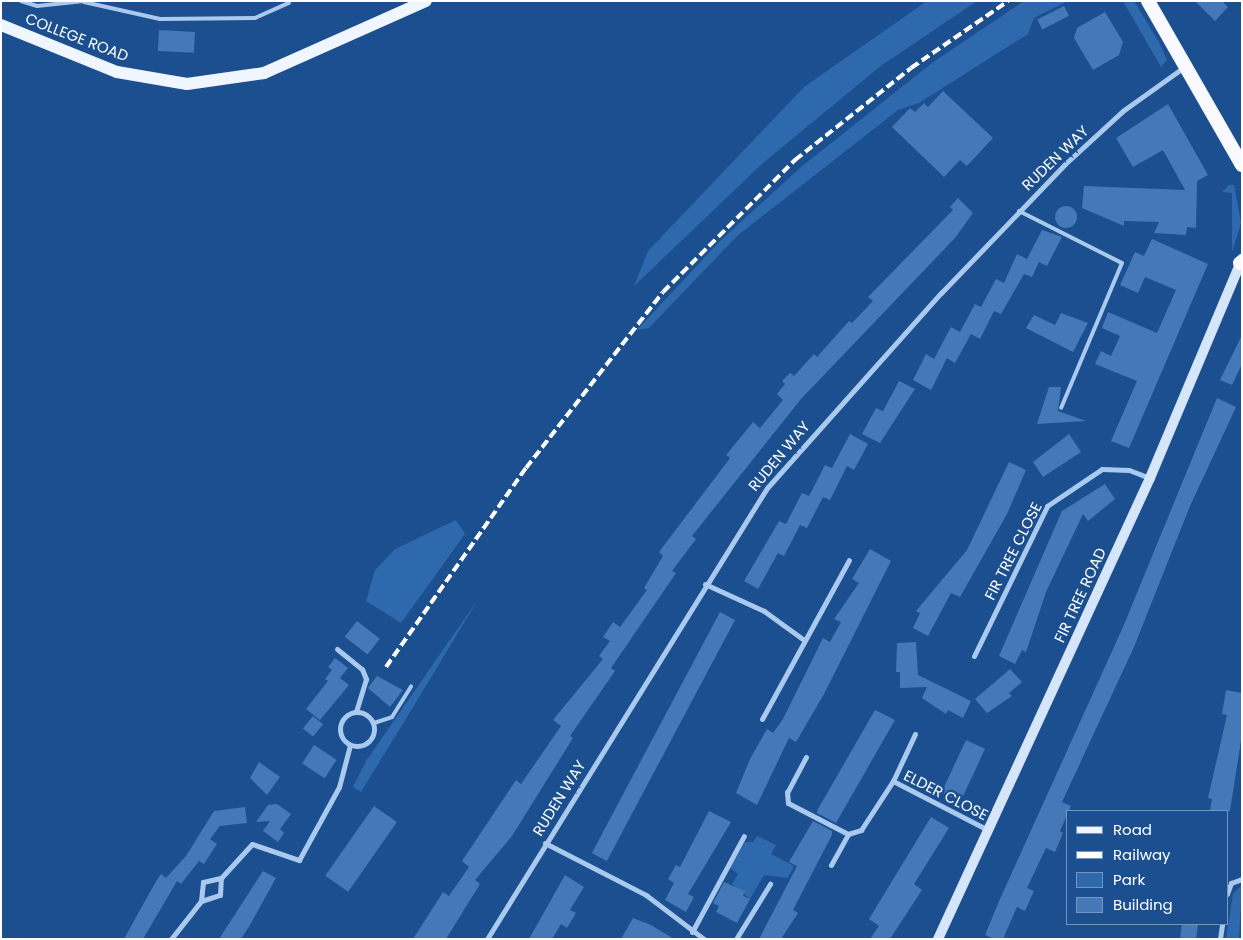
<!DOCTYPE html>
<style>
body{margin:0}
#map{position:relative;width:1243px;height:940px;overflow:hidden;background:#1b4f8f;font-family:Poppins,sans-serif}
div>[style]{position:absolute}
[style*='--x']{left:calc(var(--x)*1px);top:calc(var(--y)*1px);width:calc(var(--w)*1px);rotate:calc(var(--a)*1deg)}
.green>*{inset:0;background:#2e69ad}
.building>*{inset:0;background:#4478b7;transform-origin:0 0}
.round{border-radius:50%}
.service>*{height:4px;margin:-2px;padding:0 2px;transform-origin:2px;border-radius:2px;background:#a9c9ee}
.minor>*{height:5px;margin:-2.5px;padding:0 2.5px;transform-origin:2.5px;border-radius:2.5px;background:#a9c9ee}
.minor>.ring{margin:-2.5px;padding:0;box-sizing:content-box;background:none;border:5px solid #a9c9ee;border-radius:50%}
.secondary>*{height:10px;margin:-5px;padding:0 5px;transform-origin:5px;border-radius:5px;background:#d6e6fa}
.primary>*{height:12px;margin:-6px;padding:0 6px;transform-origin:6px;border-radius:6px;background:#f0f6ff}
.trunk>*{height:14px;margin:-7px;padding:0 7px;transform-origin:7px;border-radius:7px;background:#f8faff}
.rail>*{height:4px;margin-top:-2px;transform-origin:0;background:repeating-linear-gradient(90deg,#fff 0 9px,transparent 0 13px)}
span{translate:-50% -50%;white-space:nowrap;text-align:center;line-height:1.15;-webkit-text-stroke:5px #1b4f8f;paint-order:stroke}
.street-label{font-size:15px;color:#fff}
.frame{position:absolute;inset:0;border:2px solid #fff;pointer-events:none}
.legend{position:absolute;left:1066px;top:810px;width:162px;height:115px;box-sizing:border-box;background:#1b4f8f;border:1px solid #7695bc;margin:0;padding:6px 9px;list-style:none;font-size:15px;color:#fff}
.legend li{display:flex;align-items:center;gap:10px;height:25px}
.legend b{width:25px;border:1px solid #7695bc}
</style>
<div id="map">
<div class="green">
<div style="clip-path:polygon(927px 1px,977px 1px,882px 65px,763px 163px,634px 286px,648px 251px,804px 87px)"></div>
<div style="clip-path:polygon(1024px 1px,1068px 1px,1034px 18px,1028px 34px,919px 103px,898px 110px,737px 236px,649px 328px,637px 330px,719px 242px,801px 167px,932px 63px)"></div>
<div style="clip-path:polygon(1123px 1px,1134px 1px,1159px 42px,1167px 60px,1161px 67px)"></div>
<div style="clip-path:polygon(1229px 185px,1234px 185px,1241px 223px,1232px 252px,1232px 193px,1222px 192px)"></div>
<div style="clip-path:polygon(456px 520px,465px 534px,401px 623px,366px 601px,375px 570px,395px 549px)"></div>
<div style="clip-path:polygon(479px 598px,404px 722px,361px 792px,353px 787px,366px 761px)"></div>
<div style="clip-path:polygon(757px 836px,776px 845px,771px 854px,794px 866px,788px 878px,764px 875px,750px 899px,732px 884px,738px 874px,730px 868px,745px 842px,753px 842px)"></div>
<div style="clip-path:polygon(1242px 885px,1239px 939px,1226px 939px,1233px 894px)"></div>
</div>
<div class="building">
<div style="clip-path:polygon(1195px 1px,1222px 1px,1228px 7px,1215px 21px)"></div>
<div style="left:1064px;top:6px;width:11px;height:30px;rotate:63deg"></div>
<div style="clip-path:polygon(1105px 12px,1123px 42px,1119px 55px,1093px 70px,1074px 38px,1077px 28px)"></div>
<div style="left:159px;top:30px;width:36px;height:21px;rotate:3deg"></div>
<div style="clip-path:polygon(943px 91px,993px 138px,967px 166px,960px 160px,944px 177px,892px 127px,910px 108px,915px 112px,924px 103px,928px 107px)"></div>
<div style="clip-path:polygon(1168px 104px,1208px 175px,1197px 181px,1196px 228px,1187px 227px,1186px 235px,1154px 233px,1159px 222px,1124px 221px,1124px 226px,1082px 208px,1084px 186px,1185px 190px,1163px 150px,1133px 167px,1116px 138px)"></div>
<div style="clip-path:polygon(958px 198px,973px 213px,955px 238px,801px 399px,692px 536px,696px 539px,672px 571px,676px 573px,611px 668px,615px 671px,570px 736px,573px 738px,512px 836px,475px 880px,480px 884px,446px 939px,413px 939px,443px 892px,449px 896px,469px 867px,462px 861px,516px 780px,521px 784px,561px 726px,553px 720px,603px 659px,599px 656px,610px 641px,603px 637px,613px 622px,620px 627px,647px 590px,644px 588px,663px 556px,659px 552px,730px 458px,726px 455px,753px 422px,760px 428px,783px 400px,777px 394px,785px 384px,782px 381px,790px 373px,794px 376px,814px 354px,817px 357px,849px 321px,852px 323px,873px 301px,868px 297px,953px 210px,950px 207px)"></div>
<div class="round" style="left:1055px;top:206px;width:22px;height:22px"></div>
<div style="clip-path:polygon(1042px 230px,1062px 237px,1047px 266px,1039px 262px,1032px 277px,1024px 274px,1001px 314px,994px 311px,980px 339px,971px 334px,955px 363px,947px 358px,931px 390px,913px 380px,926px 354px,934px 359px,951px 327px,960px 332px,975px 304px,981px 307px,996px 279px,1004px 283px,1017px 254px,1027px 259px)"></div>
<div style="clip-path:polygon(1152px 239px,1208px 264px,1129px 448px,1111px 441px,1137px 381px,1095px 364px,1101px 351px,1111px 356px,1120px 336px,1102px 328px,1108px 312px,1157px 333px,1176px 290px,1145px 277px,1138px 293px,1120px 285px,1135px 252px,1144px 256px)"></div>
<div style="clip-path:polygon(1061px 313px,1088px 323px,1073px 352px,1026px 328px,1034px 315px,1055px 325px)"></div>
<div style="clip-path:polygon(1242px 335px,1242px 364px,1232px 385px,1220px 380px)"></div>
<div style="clip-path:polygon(899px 381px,915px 389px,880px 443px,862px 434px,876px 408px,883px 411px)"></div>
<div style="clip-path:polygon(1049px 387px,1061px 387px,1058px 411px,1086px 421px,1037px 424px)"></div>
<div style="clip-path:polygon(1217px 398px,1236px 407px,1190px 506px,1134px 647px,1062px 802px,1071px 806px,1060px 831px,1063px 833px,1055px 852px,1046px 848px,1027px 888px,1034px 891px,1025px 911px,1017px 907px,1003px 939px,994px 939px,985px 935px,1000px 899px,1123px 627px)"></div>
<div style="clip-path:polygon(850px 434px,868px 444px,854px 470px,847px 466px,830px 500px,823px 497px,807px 528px,800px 525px,784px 556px,778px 553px,758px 589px,744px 581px,779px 521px,786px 524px,802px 493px,809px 496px,825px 465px,832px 468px)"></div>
<div style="clip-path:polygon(1069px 434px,1081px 452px,1043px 477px,1033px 462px)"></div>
<div style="clip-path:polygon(1009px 462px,1026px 470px,1007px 514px,960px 597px,951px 593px,928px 636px,913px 628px,920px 613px,916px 611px,967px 550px)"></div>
<div style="clip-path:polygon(1105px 484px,1115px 499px,1088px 521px,1083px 514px,1046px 592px,1026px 652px,1022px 650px,1015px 664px,999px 656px,1062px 511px)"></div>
<div style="clip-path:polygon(870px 549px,891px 561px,824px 694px,796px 742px,789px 738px,757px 805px,736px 793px,750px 759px,767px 729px,773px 733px,783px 719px,823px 638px,830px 642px,841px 622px,834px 619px,859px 583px,852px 579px)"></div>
<div style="left:720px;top:612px;width:17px;height:273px;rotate:28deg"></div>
<div style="left:357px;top:621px;width:29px;height:20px;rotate:38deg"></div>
<div style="clip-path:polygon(916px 642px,918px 675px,971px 701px,963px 718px,948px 710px,946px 714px,922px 698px,927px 687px,900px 688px,900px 672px,896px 672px,897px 643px)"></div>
<div style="clip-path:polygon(335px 658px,348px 668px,340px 678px,349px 685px,320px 720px,306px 709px,328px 681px,325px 679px,332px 670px,328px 667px)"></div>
<div style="clip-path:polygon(1010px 669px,1022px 682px,1009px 693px,1012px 696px,987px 713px,975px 699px)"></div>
<div style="clip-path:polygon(377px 676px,403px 690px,390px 707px,368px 688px)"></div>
<div style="clip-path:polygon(1226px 690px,1242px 693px,1242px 734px,1230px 811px,1217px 811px,1210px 810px,1212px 799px,1208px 798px,1227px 715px,1222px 714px)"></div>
<div style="clip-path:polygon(875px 710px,895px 720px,836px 823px,817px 813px,818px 809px)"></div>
<div style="left:313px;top:716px;width:13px;height:16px;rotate:39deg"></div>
<div style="left:966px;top:740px;width:21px;height:58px;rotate:25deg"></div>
<div style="left:314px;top:745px;width:27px;height:22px;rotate:33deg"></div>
<div style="clip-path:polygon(259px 762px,280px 777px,267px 795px,250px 778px)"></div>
<div style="clip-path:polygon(277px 804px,291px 814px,280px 829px,284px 833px,278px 842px,263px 831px,270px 821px,256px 822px,268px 805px)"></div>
<div style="left:374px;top:806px;width:28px;height:85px;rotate:35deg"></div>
<div style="clip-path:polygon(245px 807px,247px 823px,220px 826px,210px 839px,217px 844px,204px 864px,199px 861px,181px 884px,177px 881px,143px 939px,124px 939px,155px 883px,161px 874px,166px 878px,186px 856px,214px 811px)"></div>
<div style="clip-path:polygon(709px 811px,731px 822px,688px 894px,694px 897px,686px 912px,665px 900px,674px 883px,668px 879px,676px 865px,680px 867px)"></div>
<div style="clip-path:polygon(931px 817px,949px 828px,914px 884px,922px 890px,890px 939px,870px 939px,879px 926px,869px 919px)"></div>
<div style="clip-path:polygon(813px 821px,832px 831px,832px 835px,793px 910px,798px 913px,781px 939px,759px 939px,797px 866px,789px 862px)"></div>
<div style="clip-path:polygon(263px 871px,276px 878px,250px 925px,241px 939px,219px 939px)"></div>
<div style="clip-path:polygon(565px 875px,584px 887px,570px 910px,576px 913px,567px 928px,561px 924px,552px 939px,529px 939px)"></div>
<div style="clip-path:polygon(724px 882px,745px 891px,743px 896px,750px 899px,737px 923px,716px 912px,719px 906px,713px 903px)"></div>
<div style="clip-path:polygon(633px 918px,651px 925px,674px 939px,621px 939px)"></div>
<div style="clip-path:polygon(1182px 924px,1198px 924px,1196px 939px,1180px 939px)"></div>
</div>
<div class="service">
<div style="--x:21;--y:1;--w:17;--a:17"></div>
<div style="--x:37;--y:6;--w:47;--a:-6.1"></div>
<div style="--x:84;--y:2;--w:78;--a:12.6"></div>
<div style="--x:160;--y:19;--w:95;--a:-0.6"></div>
<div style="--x:255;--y:18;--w:37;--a:-24"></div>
<div style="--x:1019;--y:211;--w:115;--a:26.8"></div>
<div style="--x:1122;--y:263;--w:157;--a:112.8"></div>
<div style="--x:374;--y:723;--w:19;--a:-18"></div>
<div style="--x:392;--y:717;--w:36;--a:-58"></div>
</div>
<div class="minor">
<div style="--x:705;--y:584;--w:65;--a:24.6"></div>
<div style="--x:764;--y:611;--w:49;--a:35.9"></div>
<div style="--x:337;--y:649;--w:32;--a:39"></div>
<div style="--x:362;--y:669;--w:11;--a:68"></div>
<div style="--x:366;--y:679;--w:34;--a:107"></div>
<div style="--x:974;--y:656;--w:167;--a:-64"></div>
<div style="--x:1047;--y:506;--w:66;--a:-33.9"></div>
<div style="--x:1102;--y:469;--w:27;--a:2"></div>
<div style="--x:1129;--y:470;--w:22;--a:21"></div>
<div class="ring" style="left:340px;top:712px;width:29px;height:29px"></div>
<div style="--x:762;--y:719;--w:181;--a:-61.3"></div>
<div style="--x:806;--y:757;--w:40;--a:118"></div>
<div style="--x:787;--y:792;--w:11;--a:85"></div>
<div style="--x:788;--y:803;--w:68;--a:27.3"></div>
<div style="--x:893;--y:781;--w:107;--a:27.3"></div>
<div style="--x:545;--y:843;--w:114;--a:27.2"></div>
<div style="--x:646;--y:895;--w:73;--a:37.2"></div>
<div style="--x:831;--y:865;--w:35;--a:-61"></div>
<div style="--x:848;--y:834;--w:14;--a:-17"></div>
<div style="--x:861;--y:830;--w:59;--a:-56.9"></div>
<div style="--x:893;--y:781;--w:52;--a:-64.9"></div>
<div style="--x:1227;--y:894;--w:12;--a:-70"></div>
<div style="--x:1231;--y:883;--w:12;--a:-20"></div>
<div style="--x:201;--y:901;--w:20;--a:-18"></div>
<div style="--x:220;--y:895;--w:17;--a:-87"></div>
<div style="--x:221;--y:878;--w:46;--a:-47.6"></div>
<div style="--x:252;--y:844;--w:50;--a:18.8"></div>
<div style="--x:299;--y:860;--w:83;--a:-61.3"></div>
<div style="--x:339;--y:787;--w:43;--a:-75.3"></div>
<div style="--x:692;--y:932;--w:109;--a:-61.6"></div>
<div style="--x:171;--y:939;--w:48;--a:-51.7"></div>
<div style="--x:201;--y:901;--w:19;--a:-84"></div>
<div style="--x:203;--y:882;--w:18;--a:-13"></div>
<div style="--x:487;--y:939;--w:531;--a:-58.17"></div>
<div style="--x:767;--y:488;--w:261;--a:-48.3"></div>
<div style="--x:941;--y:293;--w:179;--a:-46.1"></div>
<div style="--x:1065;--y:164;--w:80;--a:-42.5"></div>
<div style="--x:1124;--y:110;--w:74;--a:-35.6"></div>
<div style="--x:736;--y:939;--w:65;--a:-58.3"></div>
<div style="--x:1220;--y:939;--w:15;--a:-82"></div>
</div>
<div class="secondary">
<div style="--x:938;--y:939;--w:507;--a:-65.3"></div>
<div style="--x:1150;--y:478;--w:238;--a:-67.2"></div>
</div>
<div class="primary">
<div style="--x:1;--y:25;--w:125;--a:22.1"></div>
<div style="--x:117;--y:72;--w:71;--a:9.7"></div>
<div style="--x:187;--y:84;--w:78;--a:-8.1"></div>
<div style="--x:264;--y:73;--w:177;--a:-24"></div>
</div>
<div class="trunk">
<div style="--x:1148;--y:1;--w:189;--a:60.2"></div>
<div style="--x:1240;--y:263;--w:2;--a:-27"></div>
</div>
<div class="rail">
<div style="--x:386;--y:667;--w:243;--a:-54.9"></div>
<div style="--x:526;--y:468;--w:223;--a:-52.1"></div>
<div style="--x:663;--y:292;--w:187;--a:-45"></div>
<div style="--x:795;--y:160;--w:148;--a:-38.4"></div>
<div style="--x:911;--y:68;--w:118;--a:-34.6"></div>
</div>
<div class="street-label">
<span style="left:77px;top:37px;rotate:21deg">COLLEGE ROAD</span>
<span style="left:1055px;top:158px;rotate:-44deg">RUDEN WAY</span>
<span style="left:779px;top:456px;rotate:-50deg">RUDEN WAY</span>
<span style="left:1013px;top:551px;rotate:-63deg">FIR TREE CLOSE</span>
<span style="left:1080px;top:595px;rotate:-65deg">FIR TREE ROAD</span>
<span style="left:946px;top:795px;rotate:27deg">ELDER CLOSE</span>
<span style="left:559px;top:798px;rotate:-58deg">RUDEN WAY</span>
</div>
<div class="frame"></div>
<ul class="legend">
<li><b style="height:6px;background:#f0f6ff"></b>Road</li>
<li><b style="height:6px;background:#fff"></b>Railway</li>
<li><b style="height:14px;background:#2e69ad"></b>Park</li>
<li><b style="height:14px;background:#4478b7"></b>Building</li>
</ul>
</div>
